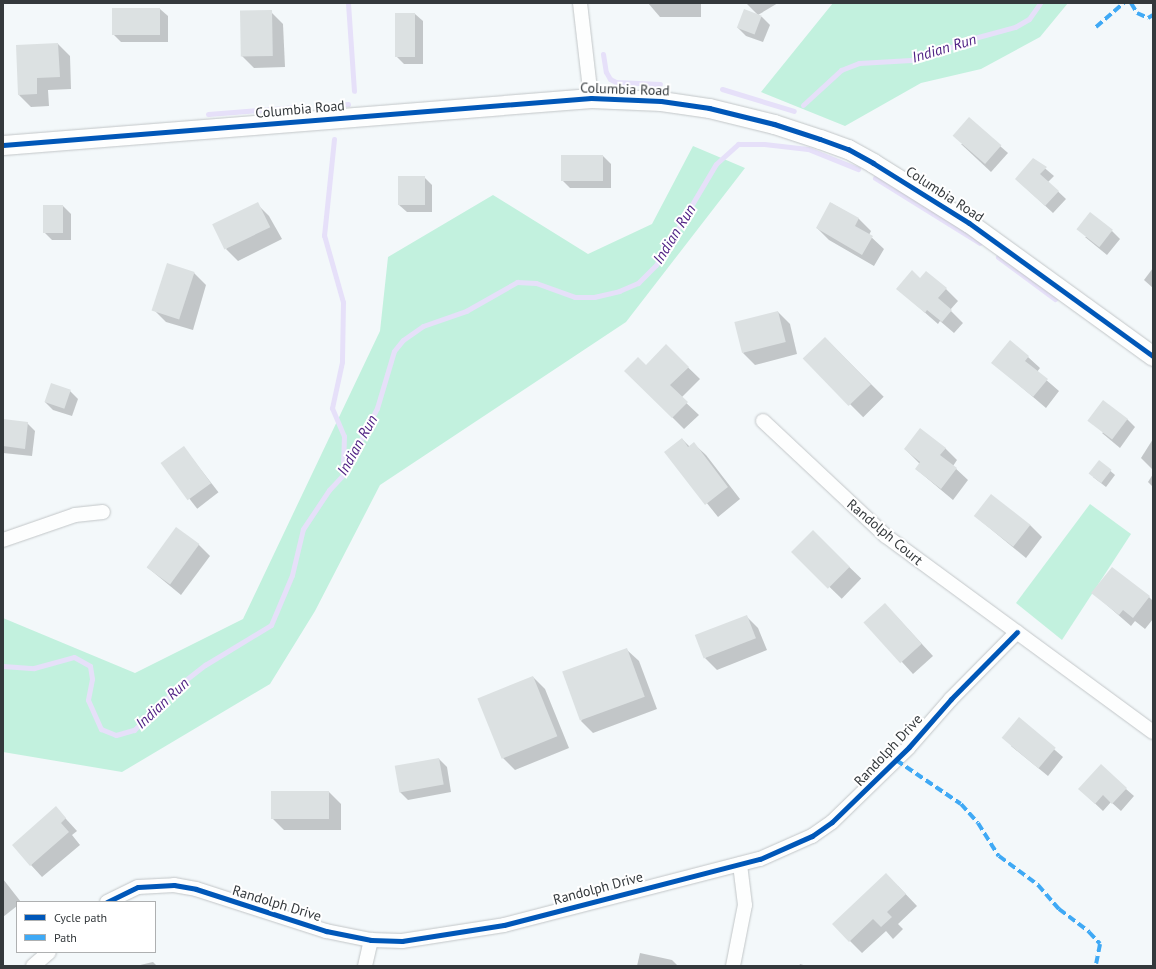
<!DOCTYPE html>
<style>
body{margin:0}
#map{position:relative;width:1156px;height:969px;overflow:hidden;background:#f3f8fa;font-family:"PT Sans",sans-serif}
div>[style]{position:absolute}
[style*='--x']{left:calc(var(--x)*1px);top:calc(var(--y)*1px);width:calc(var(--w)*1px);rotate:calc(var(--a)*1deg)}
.green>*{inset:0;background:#c2f1de}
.shadow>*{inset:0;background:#0003;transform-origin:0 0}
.stream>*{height:5px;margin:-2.5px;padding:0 2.5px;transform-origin:2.5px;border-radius:2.5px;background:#e6e0f9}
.building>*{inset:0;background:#dce1e2;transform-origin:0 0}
.roads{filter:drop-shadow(0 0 1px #c2c6c8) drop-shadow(0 0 1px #c2c6c8)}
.street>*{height:14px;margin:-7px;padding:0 7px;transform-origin:7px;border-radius:7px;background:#fdfefe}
.secondary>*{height:19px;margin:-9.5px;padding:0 9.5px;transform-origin:9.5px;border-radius:9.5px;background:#fdfefe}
.quiet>*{height:4px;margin-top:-2px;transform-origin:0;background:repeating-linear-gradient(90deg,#3fa9f5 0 8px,transparent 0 12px)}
.cycleway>*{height:5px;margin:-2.5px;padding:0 2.5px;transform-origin:2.5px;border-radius:2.5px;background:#0057b8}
span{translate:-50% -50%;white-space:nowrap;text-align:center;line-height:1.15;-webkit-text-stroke:4px #fff;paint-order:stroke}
.street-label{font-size:14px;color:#34393c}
.water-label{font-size:15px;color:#4f2184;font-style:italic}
.frame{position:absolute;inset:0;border:4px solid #34393c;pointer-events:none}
.legend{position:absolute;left:16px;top:901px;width:140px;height:52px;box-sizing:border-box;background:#fff;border:1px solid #aeb0b1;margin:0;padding:5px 7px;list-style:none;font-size:12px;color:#34393c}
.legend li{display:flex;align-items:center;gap:8px;height:20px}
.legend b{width:20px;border:1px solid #aeb0b1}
</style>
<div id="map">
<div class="green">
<div style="clip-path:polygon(833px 3px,1068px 3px,1040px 37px,981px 69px,921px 83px,845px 126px,761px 92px)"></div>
<div style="clip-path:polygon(693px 146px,745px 168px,626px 322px,380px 485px,315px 611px,270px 684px,122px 772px,3px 752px,3px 618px,135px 673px,243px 619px,380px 331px,388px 257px,493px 195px,588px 254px,652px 224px)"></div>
<div style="clip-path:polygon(1090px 504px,1131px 534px,1062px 640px,1016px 603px)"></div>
</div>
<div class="shadow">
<div style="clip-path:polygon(648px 3px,701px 3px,701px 17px,660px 17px)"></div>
<div style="clip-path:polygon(746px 3px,778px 3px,758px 15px)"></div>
<div style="clip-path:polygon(113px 9px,160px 9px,168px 16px,168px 42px,121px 42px,113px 34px)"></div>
<div style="clip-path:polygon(745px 10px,762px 17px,770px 25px,763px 42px,746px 36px,738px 28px)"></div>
<div style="clip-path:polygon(271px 12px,283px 24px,285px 67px,254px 68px,242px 56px)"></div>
<div style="clip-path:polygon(415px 14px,423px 21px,423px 64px,404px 64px,396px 56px)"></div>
<div style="clip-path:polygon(58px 44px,70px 56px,71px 89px,48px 90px,49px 106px,31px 107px,19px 95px)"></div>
<div style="clip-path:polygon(961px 144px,1000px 146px,1008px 153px,991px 172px)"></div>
<div style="clip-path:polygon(603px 156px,611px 164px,611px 188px,570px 188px,562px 180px)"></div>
<div style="clip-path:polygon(1034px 159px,1054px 176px,1048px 182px,1066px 199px,1053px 213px,1016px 179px)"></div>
<div style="clip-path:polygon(424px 177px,432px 185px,432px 212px,407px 212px,399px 205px)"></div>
<div style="clip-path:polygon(831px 203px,859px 219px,871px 231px,869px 235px,884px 249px,874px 266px,829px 240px,817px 228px)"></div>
<div style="clip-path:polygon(257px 204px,269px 216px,282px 239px,238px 261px,226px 249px)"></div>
<div style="clip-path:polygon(63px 206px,71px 214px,71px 240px,52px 240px,44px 232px)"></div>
<div style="clip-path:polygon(1112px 231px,1120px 239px,1107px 255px,1085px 237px)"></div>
<div style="clip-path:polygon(1153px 268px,1153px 288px,1144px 280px)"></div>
<div style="clip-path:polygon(194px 273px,206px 285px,193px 330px,166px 322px,154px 310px)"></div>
<div style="clip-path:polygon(921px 279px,946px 289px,958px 301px,950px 310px,963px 323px,954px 333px,940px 321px,938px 324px,898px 289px)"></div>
<div style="clip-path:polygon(778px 312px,790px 324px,797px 354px,755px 365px,743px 353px)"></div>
<div style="left:825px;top:338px;width:83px;height:29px;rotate:45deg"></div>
<div style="clip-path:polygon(666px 346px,700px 379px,681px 398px,699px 415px,684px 429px,626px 371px,646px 366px)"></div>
<div style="clip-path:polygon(1028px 357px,1040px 368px,1037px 372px,1059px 391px,1046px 408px,993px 363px)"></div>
<div style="clip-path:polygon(70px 391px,78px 399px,72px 416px,53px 410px,45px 402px)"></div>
<div style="clip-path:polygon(1127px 419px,1135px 427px,1120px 448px,1102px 433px)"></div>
<div style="clip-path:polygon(3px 420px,27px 423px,35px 431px,32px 456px,3px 453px)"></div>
<div style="clip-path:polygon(682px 439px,690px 447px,694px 444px,706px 455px,740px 499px,718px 517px,666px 452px)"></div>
<div style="clip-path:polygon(1153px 439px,1153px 470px,1141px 458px)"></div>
<div style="left:184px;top:448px;width:56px;height:27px;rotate:52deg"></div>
<div style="clip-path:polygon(945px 448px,957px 460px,953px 466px,968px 480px,953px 500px,916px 469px,920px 464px,905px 449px)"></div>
<div style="clip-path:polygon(1099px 461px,1115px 475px,1106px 487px,1093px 477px)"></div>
<div style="clip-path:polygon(1153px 474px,1153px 487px,1148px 482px)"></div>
<div style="clip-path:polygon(975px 516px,1030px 525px,1042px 537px,1026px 558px)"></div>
<div style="left:813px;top:532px;width:67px;height:28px;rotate:44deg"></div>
<div style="clip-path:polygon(198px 544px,210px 556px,181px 595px,147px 567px)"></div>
<div style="clip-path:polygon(1093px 593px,1149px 597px,1153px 601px,1153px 619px,1145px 629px,1135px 621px,1131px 626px)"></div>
<div style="clip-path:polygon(746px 616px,758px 628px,767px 650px,717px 670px,705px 658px)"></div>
<div style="clip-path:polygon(897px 617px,933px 656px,913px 674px,902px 662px)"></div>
<div style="clip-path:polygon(627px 650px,639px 661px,657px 709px,593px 733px,581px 721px)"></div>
<div style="clip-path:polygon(533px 677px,545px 689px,569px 748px,515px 770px,503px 758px)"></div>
<div style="clip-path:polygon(1019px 719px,1063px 757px,1048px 776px,1011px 746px)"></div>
<div style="clip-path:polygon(439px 759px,447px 767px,451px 792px,408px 800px,400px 792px)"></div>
<div style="clip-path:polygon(1126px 789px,1134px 796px,1121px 811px,1111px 802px,1103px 811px,1087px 796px)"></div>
<div style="clip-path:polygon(329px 792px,341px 804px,341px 830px,284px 830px,272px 818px)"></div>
<div style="clip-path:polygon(56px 808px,77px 831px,72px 835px,80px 845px,42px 877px,31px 865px)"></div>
<div style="clip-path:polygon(3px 879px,21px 902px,17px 902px,17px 906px,3px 917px)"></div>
<div style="clip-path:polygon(898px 886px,917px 906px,898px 924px,903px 929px,893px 939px,886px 931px,862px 953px,833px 924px)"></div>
<div style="clip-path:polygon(640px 953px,672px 960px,678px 966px,637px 966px)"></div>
<div style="clip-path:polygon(153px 962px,157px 966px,136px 966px)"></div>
<div style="clip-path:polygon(800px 964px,807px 966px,799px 966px)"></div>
</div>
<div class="stream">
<div style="--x:348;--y:3;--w:88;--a:86.1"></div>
<div style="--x:603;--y:54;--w:18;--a:81"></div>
<div style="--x:606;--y:72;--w:8;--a:60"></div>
<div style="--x:610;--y:79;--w:7;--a:27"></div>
<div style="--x:616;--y:82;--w:44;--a:2.6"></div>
<div style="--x:722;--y:89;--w:75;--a:17"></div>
<div style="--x:330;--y:105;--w:18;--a:-3"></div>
<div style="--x:803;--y:105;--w:52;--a:-42.6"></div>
<div style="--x:841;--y:70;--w:19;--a:-21"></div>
<div style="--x:859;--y:63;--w:52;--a:-3.3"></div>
<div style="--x:911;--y:60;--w:30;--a:-15"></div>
<div style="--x:940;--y:52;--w:30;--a:-24"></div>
<div style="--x:967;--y:40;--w:50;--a:-15.2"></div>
<div style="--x:1015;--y:27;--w:16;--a:-30"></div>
<div style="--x:1029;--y:19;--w:19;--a:-55"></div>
<div style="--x:208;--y:114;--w:88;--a:-4.5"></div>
<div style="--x:334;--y:139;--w:97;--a:95.9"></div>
<div style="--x:324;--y:235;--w:70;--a:74.2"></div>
<div style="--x:343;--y:302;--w:60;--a:91"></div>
<div style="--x:342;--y:362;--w:47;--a:102.3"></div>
<div style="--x:332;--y:408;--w:30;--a:67"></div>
<div style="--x:344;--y:436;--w:37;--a:92"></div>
<div style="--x:875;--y:178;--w:123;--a:31.8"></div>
<div style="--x:998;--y:257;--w:71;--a:36.4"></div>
<div style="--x:3;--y:666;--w:31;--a:4"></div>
<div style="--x:34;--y:668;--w:41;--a:-15.4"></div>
<div style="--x:74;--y:657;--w:18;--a:29"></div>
<div style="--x:90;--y:666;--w:13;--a:81"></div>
<div style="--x:92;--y:679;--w:21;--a:101"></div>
<div style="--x:88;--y:700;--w:32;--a:66"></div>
<div style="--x:101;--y:729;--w:16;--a:22"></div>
<div style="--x:116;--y:735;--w:19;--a:-16"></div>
<div style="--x:134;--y:730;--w:69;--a:-44.4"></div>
<div style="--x:183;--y:682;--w:28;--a:-38"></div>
<div style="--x:205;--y:665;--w:77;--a:-31.2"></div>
<div style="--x:271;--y:625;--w:54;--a:-67.2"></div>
<div style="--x:292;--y:575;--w:47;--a:-76.6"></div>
<div style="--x:303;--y:529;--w:47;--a:-56.3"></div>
<div style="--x:329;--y:490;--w:21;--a:-47"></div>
<div style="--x:343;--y:475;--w:75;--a:-63.1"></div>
<div style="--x:377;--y:408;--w:59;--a:-73.4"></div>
<div style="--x:394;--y:351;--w:14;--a:-51"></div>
<div style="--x:403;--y:340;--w:24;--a:-35"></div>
<div style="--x:423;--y:326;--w:46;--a:-19.2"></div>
<div style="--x:466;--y:311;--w:59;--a:-29.6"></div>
<div style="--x:517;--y:282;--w:19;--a:3"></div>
<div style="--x:536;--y:283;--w:41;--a:19.7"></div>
<div style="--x:575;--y:297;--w:19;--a:0"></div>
<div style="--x:594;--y:297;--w:26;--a:-13"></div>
<div style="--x:619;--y:291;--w:21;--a:-23"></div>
<div style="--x:638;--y:283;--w:25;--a:-45"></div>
<div style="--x:656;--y:265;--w:117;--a:-59.3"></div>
<div style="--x:716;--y:164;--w:30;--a:-42"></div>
<div style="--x:738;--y:144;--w:26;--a:0"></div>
<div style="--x:764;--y:144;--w:44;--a:6.5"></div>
<div style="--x:808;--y:149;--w:54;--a:21.8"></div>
</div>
<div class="building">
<div style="left:112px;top:8px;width:48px;height:27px"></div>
<div style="left:744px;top:9px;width:19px;height:20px;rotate:21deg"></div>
<div style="left:272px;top:10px;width:46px;height:32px;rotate:89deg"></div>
<div style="left:395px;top:13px;width:20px;height:44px"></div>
<div style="clip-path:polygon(58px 43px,60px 77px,37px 78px,37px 94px,18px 95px,16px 45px)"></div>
<div style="left:969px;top:117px;width:43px;height:25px;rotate:41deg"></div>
<div style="left:561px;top:155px;width:42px;height:26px"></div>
<div style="clip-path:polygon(1033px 158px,1047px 167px,1040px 174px,1059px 191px,1045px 206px,1015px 179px)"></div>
<div style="left:398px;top:176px;width:27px;height:29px"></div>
<div style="left:258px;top:202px;width:28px;height:51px;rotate:64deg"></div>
<div style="clip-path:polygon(830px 202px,859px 218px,855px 226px,873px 236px,862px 255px,816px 228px)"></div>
<div style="left:43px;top:205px;width:20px;height:28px"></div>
<div style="left:1090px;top:212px;width:29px;height:22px;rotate:38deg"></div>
<div style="left:167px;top:263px;width:29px;height:50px;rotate:18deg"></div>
<div style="clip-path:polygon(912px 270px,920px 278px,926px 271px,947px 288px,938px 298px,952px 310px,942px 322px,927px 310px,925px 313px,896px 289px)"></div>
<div style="left:778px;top:311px;width:32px;height:45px;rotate:76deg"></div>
<div style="left:825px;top:337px;width:66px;height:31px;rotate:46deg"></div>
<div style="clip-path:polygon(1010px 340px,1029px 356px,1025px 361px,1048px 379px,1033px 397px,991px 363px)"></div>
<div style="clip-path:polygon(666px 344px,689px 367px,670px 385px,688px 402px,672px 418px,624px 371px,638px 357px,646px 365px)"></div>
<div style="left:51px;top:383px;width:21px;height:20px;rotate:19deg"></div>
<div style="left:1103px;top:400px;width:31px;height:26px;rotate:37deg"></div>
<div style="clip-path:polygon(3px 419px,28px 422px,25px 449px,3px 446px)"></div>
<div style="clip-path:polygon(920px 428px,946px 448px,940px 455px,957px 468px,941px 489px,915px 469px,920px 462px,904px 449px)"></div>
<div style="clip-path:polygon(682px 438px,688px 447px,694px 442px,728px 487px,705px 505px,664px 452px)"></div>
<div style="left:184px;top:446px;width:46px;height:29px;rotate:54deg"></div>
<div style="left:1099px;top:460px;width:16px;height:17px;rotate:38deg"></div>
<div style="left:991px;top:494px;width:50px;height:28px;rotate:38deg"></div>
<div style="left:176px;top:527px;width:29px;height:50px;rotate:36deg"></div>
<div style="left:813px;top:530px;width:52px;height:31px;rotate:45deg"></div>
<div style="clip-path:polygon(1112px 567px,1150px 596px,1133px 618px,1123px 610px,1119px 615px,1091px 593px)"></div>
<div style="left:885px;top:603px;width:55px;height:29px;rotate:48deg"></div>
<div style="left:747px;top:615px;width:25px;height:56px;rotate:69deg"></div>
<div style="left:627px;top:648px;width:52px;height:69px;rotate:70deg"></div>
<div style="left:533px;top:676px;width:65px;height:60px;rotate:68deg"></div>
<div style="left:1019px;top:717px;width:48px;height:27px;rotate:40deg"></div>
<div style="left:439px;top:758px;width:27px;height:45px;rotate:80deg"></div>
<div style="clip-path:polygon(1101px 764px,1127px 788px,1112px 804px,1103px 795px,1095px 804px,1078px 789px)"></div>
<div style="left:271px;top:791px;width:58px;height:28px"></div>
<div style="clip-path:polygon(56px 806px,66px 818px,61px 823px,69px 832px,30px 866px,12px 845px)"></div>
<div style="clip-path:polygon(886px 873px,906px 894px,887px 912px,892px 917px,881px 927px,873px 919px,849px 942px,832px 924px)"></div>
</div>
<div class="roads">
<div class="street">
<div style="--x:580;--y:3;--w:96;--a:83.4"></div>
<div style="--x:763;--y:421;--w:168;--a:43.1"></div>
<div style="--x:886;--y:536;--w:331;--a:36.3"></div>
<div style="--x:3;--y:540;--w:76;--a:-19.1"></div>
<div style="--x:75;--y:515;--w:28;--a:-6"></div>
<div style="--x:107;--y:902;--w:34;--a:-26"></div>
<div style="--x:138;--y:887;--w:36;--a:-3"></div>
<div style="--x:174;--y:885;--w:22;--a:10"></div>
<div style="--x:196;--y:889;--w:137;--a:17.9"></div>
<div style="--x:326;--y:931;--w:46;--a:11.3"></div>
<div style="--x:371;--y:940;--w:31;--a:2"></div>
<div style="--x:402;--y:941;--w:103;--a:-8.9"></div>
<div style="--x:504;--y:925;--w:264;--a:-14.5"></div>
<div style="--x:760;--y:859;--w:57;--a:-23.9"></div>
<div style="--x:812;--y:836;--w:24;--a:-35"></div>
<div style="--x:832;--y:822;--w:107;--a:-44.2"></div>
<div style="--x:909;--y:747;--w:64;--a:-48.8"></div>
<div style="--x:951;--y:699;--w:94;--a:-45.4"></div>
<div style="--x:33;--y:966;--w:21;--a:-41"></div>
<div style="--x:365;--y:966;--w:27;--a:-77"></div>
<div style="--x:733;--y:966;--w:62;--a:-78.9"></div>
<div style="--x:745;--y:905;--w:41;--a:-97"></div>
</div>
<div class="secondary">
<div style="--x:3;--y:145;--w:590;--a:-4.57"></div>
<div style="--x:591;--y:98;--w:70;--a:2.5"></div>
<div style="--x:661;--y:101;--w:49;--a:8.3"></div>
<div style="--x:709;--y:108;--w:67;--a:13.8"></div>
<div style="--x:774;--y:124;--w:48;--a:18.1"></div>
<div style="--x:820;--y:139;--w:30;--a:20"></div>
<div style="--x:848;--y:149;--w:29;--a:29"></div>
<div style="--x:873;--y:163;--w:113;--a:32"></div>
<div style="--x:969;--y:223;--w:227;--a:35.9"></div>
</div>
</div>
<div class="quiet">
<div style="--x:1131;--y:3;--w:12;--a:59"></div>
<div style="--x:1137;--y:13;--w:12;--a:24"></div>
<div style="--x:1148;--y:18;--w:6;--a:-31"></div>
<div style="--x:1096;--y:27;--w:37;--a:-41"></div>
<div style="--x:896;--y:760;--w:78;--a:34.1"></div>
<div style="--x:961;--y:804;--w:25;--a:48"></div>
<div style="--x:978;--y:823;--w:39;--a:58"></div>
<div style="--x:999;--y:856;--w:49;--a:36.6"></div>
<div style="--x:1038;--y:885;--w:32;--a:49"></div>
<div style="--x:1059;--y:909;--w:38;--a:37"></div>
<div style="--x:1089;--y:932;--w:16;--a:47"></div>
<div style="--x:1100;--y:944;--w:20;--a:101"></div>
</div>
<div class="cycleway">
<div style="--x:3;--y:145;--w:590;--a:-4.57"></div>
<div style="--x:591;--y:98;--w:70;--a:2.5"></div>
<div style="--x:661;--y:101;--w:49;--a:8.3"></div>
<div style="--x:709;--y:108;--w:67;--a:13.8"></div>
<div style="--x:774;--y:124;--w:48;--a:18.1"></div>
<div style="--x:820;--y:139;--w:30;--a:20"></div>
<div style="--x:848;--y:149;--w:29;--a:29"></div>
<div style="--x:873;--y:163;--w:113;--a:32"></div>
<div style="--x:969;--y:223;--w:227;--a:35.9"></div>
<div style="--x:107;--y:902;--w:34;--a:-26"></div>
<div style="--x:138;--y:887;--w:36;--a:-3"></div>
<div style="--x:174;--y:885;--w:22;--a:10"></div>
<div style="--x:196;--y:889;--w:137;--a:17.9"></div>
<div style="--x:326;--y:931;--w:46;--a:11.3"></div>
<div style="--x:371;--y:940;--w:31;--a:2"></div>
<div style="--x:402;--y:941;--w:103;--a:-8.9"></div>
<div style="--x:504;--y:925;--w:264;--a:-14.5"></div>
<div style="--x:760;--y:859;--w:57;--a:-23.9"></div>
<div style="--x:812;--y:836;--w:24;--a:-35"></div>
<div style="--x:832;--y:822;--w:107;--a:-44.2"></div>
<div style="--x:909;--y:747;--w:64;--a:-48.8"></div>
<div style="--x:951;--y:699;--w:94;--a:-45.4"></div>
</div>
<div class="street-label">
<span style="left:625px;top:89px;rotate:2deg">Columbia Road</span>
<span style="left:300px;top:109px;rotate:-5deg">Columbia Road</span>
<span style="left:945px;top:194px;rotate:33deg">Columbia Road</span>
<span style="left:885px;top:532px;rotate:40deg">Randolph Court</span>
<span style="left:888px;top:750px;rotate:-47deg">Randolph Drive</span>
<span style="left:598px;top:888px;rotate:-15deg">Randolph Drive</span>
<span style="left:277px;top:903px;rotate:17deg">Randolph Drive</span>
</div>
<div class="water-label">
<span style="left:944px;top:48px;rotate:-17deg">Indian Run</span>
<span style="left:674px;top:234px;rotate:-58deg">Indian Run</span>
<span style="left:357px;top:445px;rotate:-61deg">Indian Run</span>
<span style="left:162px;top:703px;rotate:-43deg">Indian Run</span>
</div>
<div class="frame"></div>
<ul class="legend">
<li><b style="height:5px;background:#0057b8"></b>Cycle path</li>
<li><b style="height:5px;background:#3fa9f5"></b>Path</li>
</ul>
</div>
